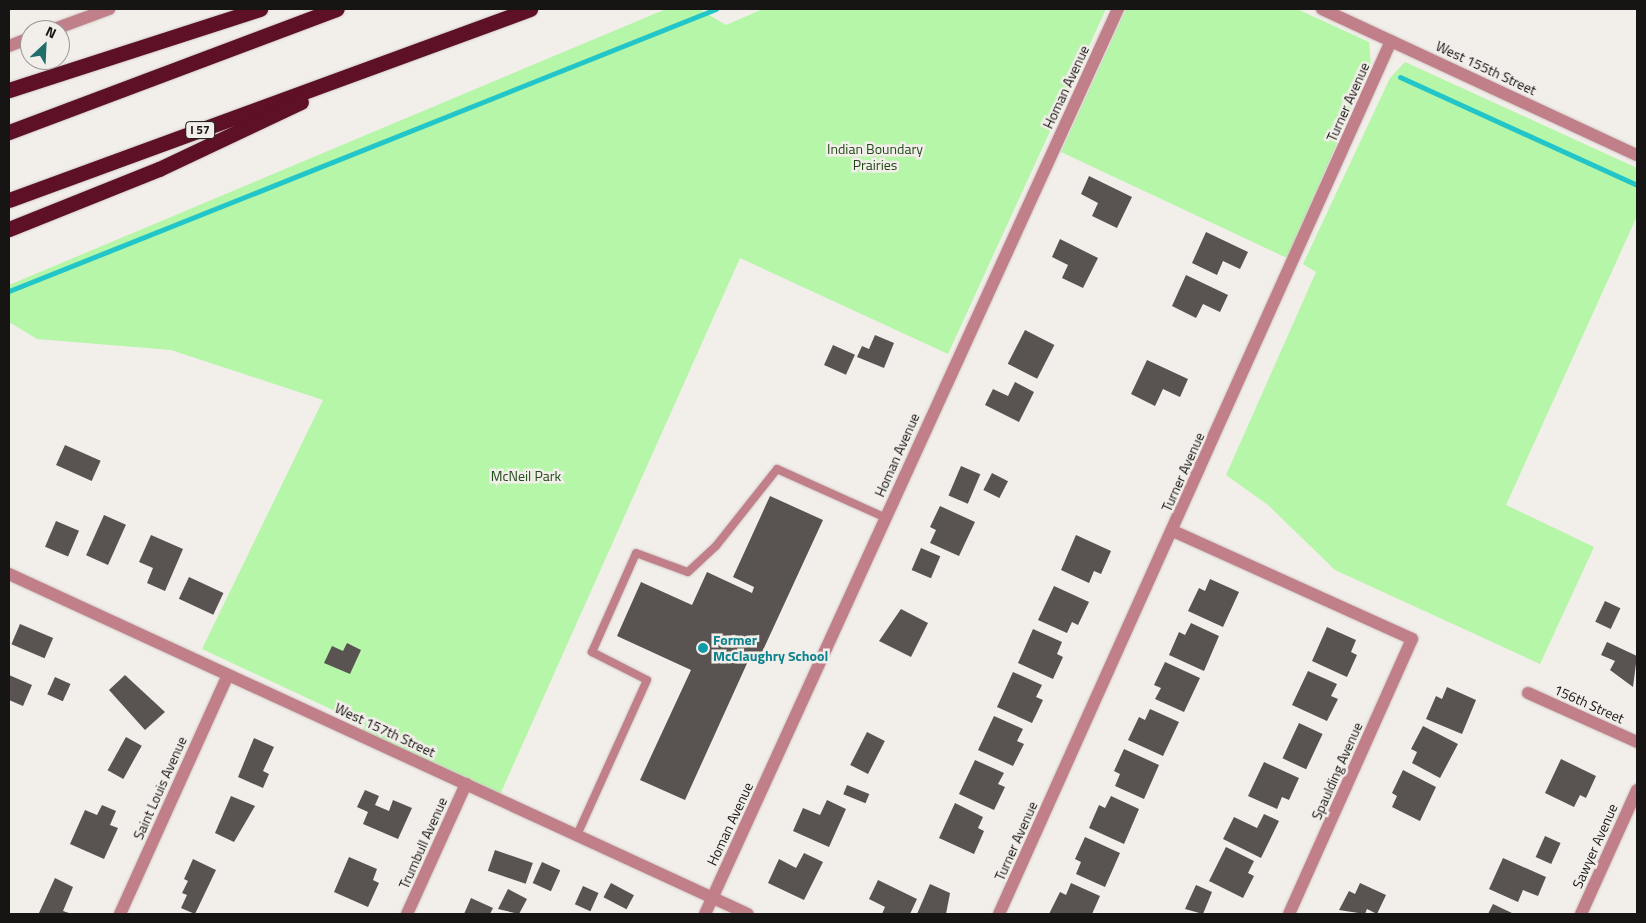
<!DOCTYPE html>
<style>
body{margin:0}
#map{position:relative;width:1646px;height:923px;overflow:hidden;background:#f2eeea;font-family:"Titillium Web",sans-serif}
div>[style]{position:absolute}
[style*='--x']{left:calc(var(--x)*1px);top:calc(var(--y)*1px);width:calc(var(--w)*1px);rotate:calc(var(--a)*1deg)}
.green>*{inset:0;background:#b5f6a8}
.stream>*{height:5px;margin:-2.5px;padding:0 2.5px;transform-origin:2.5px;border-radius:2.5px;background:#22c6c9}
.building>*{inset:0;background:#595451;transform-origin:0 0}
.roads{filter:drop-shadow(0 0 1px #cfcbc8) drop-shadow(0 0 1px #cfcbc8)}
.lane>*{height:8px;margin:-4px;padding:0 4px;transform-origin:4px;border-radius:4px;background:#c17f89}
.street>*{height:12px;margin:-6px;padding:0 6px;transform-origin:6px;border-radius:6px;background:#c17f89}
.highway>*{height:15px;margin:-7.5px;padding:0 7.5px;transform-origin:7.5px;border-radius:7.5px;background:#5d1026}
.dots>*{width:14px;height:14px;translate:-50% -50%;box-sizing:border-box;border:2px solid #f2eeea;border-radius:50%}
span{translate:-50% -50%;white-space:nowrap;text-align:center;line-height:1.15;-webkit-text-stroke:5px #f2eeea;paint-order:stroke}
.shield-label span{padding:1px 4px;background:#f2eeea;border:1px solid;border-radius:4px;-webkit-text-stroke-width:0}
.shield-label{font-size:12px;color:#161513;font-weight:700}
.street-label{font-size:14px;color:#161513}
.park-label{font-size:14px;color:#214a18}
.culture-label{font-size:14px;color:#0d838f;font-weight:700}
.left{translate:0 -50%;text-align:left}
.frame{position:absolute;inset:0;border:10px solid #161513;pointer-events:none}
.north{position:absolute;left:20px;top:20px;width:50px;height:50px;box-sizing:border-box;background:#f2eeea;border:1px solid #9a9794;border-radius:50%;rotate:25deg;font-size:14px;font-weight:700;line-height:20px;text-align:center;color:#161513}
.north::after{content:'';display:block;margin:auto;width:18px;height:22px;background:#216d6c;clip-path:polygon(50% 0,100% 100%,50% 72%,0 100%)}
</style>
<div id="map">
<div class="green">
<div style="clip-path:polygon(666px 9px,699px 9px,726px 25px,763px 9px,1106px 9px,948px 354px,740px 258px,498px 799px,360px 736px,365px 725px,202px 649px,323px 400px,171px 350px,37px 339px,9px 322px,9px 285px)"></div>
<div style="clip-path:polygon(1126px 9px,1297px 9px,1369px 42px,1371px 65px,1287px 258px,1061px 152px)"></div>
<div style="clip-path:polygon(1405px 62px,1637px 168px,1637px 216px,1506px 505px,1594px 547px,1540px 664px,1335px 570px,1268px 505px,1226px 475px,1316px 272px,1303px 264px,1390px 78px)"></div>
</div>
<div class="stream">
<div style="--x:1400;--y:77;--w:260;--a:24.5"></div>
<div style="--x:9;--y:291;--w:761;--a:-21.75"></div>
</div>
<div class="building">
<div style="clip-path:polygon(1089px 176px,1132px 197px,1117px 228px,1092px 216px,1098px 203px,1081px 194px)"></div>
<div style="clip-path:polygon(1206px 232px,1248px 252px,1240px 269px,1223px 261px,1217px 275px,1192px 263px)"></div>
<div style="clip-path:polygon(1060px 239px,1098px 258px,1083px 288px,1062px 278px,1068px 265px,1052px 257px)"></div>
<div style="clip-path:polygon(1186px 275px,1228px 295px,1220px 312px,1203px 304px,1196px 318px,1172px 306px)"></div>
<div style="left:1025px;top:330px;width:33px;height:38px;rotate:27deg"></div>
<div style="clip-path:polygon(875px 335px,894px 343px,884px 368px,857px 357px,862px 346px,869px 349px)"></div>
<div style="left:833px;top:345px;width:24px;height:22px;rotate:24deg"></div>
<div style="clip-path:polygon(1147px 360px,1188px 379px,1180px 397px,1163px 389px,1155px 406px,1131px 394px)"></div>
<div style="clip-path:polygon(1015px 382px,1034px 392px,1019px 422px,985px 405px,993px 389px,1008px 396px)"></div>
<div style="left:65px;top:445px;width:39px;height:22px;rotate:24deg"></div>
<div style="left:961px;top:466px;width:21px;height:32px;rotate:23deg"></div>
<div style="left:992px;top:473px;width:18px;height:19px;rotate:27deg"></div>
<div style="clip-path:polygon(770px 496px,823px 520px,757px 663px,749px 659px,685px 800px,640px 780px,691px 670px,617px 636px,641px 582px,692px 605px,707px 572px,752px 593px,754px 587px,733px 577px)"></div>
<div style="clip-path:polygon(940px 506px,975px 522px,959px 556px,930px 543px,936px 530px,930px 527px)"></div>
<div style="left:104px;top:515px;width:24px;height:44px;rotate:24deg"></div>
<div style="left:56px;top:521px;width:25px;height:28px;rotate:23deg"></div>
<div style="clip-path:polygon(151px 535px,183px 549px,165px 591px,147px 583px,153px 568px,139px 562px)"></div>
<div style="clip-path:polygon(1076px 535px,1111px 551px,1101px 574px,1094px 571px,1089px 583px,1061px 570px)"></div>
<div style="left:921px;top:548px;width:21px;height:24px;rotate:23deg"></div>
<div style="left:189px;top:577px;width:38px;height:24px;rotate:25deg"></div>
<div style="clip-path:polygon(1210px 579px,1239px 592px,1223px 627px,1188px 611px,1199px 588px,1205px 591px)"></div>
<div style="clip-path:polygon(1054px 586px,1089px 602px,1078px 625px,1072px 622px,1067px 633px,1038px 620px)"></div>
<div style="left:1605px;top:601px;width:17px;height:23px;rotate:25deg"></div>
<div style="clip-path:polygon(901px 609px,928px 623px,911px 657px,879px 641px)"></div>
<div style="clip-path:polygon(1191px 623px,1219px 636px,1204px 671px,1169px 655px,1179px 632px,1185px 635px)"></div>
<div style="left:20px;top:624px;width:36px;height:22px;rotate:23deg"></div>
<div style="clip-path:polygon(1327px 627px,1356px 640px,1351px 652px,1357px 655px,1347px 677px,1312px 661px)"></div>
<div style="clip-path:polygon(1033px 629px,1062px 642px,1057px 654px,1063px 657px,1053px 679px,1018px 663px)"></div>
<div style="clip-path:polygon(1607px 642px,1637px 656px,1633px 687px,1610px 670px,1615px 661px,1601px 655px)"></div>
<div style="clip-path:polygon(347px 643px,361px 650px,350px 674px,324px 663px,332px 646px,343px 651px)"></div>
<div style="clip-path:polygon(1165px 662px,1200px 678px,1184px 712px,1155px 699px,1161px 688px,1154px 685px)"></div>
<div style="clip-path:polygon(1308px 671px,1337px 684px,1331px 696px,1338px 699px,1327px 721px,1292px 705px)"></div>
<div style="clip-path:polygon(1013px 672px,1042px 685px,1036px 697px,1043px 700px,1032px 723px,997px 707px)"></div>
<div style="clip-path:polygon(9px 675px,32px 685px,23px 706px,9px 700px)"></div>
<div style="clip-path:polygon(125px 675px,165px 712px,145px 730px,109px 690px)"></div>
<div style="left:55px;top:677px;width:17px;height:19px;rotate:24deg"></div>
<div style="clip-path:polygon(1447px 687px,1476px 700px,1462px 734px,1426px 719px,1436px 696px,1442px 699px)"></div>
<div style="clip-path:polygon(1150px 709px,1179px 722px,1163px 756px,1128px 740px,1139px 717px,1145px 720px)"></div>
<div style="clip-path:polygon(994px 716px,1023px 729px,1017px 741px,1024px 744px,1013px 766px,978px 750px)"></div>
<div style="left:1299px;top:723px;width:26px;height:39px;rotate:25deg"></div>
<div style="clip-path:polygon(1423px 726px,1458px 744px,1440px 778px,1412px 763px,1417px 752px,1411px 749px)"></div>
<div style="left:867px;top:732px;width:20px;height:37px;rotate:27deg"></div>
<div style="left:126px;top:737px;width:18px;height:38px;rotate:29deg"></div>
<div style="clip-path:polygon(254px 738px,274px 747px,263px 771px,269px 774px,263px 788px,238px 777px)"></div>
<div style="clip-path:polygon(1124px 749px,1159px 765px,1144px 799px,1115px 786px,1120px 774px,1114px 771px)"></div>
<div style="clip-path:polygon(1561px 759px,1596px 776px,1586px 798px,1580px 795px,1574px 807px,1545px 793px)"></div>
<div style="clip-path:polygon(975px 760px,1004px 773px,998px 784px,1005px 787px,994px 810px,959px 794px)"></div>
<div style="clip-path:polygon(1264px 762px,1299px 778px,1289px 800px,1282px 797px,1277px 809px,1248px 796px)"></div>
<div style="clip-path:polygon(1403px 770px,1436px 787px,1420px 821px,1392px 807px,1397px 796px,1392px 793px)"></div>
<div style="left:847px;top:785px;width:24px;height:10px;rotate:22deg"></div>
<div style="clip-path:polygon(365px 790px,379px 796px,375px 805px,389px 811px,393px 800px,412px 808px,398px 839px,363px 824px,368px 812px,357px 807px)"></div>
<div style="clip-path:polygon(231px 796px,255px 806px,234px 842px,215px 833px)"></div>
<div style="clip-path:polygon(1111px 796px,1139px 809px,1124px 844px,1089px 828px,1099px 805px,1105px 808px)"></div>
<div style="clip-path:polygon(827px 800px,846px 809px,829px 847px,793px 831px,803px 808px,820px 815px)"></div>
<div style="clip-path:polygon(955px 803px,983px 817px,978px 828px,984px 831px,974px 854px,939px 838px)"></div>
<div style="clip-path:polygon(102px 805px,116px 811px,110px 825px,118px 828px,104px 859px,70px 844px,85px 810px,97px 815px)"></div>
<div style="clip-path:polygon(1264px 814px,1279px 821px,1261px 858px,1223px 839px,1234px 817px,1257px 828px)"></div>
<div style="left:1545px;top:836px;width:17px;height:23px;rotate:24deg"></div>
<div style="clip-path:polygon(1085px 837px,1120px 853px,1105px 887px,1076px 874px,1081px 862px,1075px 859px)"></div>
<div style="clip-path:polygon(1226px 847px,1254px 861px,1248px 873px,1254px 876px,1243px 898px,1209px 881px)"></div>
<div style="left:495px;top:850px;width:40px;height:22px;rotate:19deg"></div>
<div style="clip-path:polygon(804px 853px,823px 862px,804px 900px,768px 883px,779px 859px,796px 868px)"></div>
<div style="clip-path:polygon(349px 857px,377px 869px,373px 880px,379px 883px,368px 907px,334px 892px)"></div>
<div style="clip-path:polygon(1503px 858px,1546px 877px,1538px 896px,1523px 890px,1518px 902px,1489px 889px)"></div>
<div style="clip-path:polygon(193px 859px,216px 870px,195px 914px,181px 908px,187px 895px,182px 893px,188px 881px,184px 879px)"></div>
<div style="left:542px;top:862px;width:20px;height:23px;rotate:24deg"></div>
<div style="clip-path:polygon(55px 878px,73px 887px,63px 911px,72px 914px,39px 913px)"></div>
<div style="clip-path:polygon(878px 880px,917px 899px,910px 914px,882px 914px,885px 907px,869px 899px)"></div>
<div style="left:611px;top:883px;width:26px;height:16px;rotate:28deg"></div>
<div style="clip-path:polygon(1071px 883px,1100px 896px,1092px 914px,1049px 914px,1060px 892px,1066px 895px)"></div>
<div style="clip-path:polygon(1360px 883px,1386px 895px,1377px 914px,1367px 909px,1365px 914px,1339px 910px,1349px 891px,1355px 894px)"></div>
<div style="clip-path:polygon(930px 884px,950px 893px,946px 914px,917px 914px)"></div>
<div style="clip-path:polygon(1196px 885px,1212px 892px,1203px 914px,1185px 909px)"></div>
<div style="left:583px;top:886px;width:17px;height:20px;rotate:24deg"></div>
<div style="clip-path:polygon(508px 889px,527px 899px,519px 914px,498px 909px)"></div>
<div style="clip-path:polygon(471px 898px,493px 908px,490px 914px,464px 914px)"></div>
<div style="clip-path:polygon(1493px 904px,1514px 914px,1488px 914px)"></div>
</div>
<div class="roads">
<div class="lane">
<div style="--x:577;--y:835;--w:170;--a:-65.7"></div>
<div style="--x:647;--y:680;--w:62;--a:-153"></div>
<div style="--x:592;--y:652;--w:108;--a:-66"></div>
<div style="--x:636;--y:553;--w:55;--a:20.1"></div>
<div style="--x:688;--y:572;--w:38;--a:-43"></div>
<div style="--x:716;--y:546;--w:98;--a:-51.6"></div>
<div style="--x:777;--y:469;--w:120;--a:24.2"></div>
</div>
<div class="street">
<div style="--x:1322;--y:9;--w:347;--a:24.9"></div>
<div style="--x:52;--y:30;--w:61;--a:-20.2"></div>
<div style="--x:9;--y:46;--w:22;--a:-21"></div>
<div style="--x:1173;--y:531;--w:262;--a:24.3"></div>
<div style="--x:1412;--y:639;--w:301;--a:114.1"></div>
<div style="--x:9;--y:574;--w:813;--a:24.71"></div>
<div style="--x:1528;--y:693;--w:120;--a:24.2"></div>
<div style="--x:120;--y:914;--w:262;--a:-65.7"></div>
<div style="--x:407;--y:914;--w:143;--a:-65.6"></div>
<div style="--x:705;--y:914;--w:995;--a:-65.47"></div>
<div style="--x:999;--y:914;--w:957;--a:-65.82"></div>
<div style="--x:1581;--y:914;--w:136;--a:-65.7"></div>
</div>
<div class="highway">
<div style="--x:9;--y:90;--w:264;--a:-17.9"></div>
<div style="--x:9;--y:132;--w:350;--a:-20.6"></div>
<div style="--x:9;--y:200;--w:555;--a:-20.13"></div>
<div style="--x:9;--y:229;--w:162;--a:-21.8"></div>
<div style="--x:159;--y:169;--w:157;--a:-25.3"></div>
</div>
</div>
<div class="dots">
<div style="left:703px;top:648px;background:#0f9aa8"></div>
</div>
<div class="shield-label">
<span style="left:200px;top:130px">I 57</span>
</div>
<div class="street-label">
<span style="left:1486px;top:68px;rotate:25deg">West 155th Street</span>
<span style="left:1066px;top:87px;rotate:-65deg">Homan Avenue</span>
<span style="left:1348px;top:102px;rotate:-66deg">Turner Avenue</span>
<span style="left:897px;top:455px;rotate:-66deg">Homan Avenue</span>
<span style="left:1183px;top:472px;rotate:-66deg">Turner Avenue</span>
<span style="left:1589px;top:704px;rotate:24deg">156th Street</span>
<span style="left:385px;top:730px;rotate:25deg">West 157th Street</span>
<span style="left:1337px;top:771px;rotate:-66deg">Spaulding Avenue</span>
<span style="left:160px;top:788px;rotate:-66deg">Saint Louis Avenue</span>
<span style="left:730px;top:824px;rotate:-65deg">Homan Avenue</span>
<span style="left:1016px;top:841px;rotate:-66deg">Turner Avenue</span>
<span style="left:423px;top:843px;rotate:-66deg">Trumbull Avenue</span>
<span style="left:1595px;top:846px;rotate:-66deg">Sawyer Avenue</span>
</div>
<div class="park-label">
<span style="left:875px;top:157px">Indian Boundary<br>Prairies</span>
<span style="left:526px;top:476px">McNeil Park</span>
</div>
<div class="culture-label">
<span class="left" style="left:713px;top:648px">Former<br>McClaughry School</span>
</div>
<div class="frame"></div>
<div class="north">N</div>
</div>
